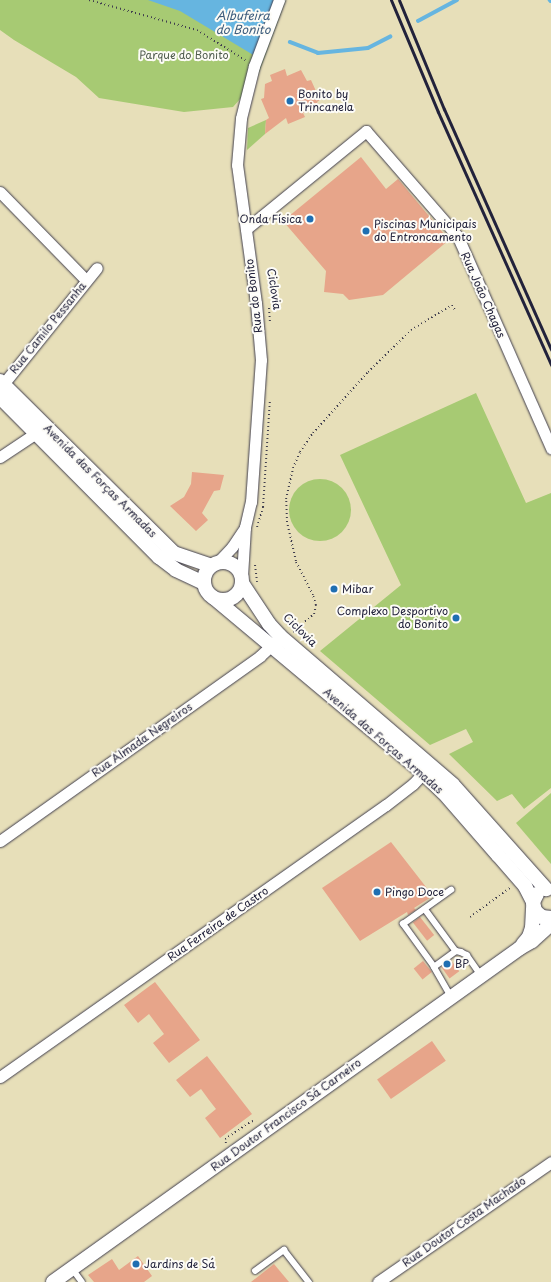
<!DOCTYPE html>
<meta charset="utf-8">
<style>
body{margin:0}
#map{position:relative;width:551px;height:1282px;overflow:hidden;background:#e7dfb9;font-family:"Playpen Sans",sans-serif}
div>[style]{position:absolute}
[style*='--x']{left:calc(var(--x)*1px);top:calc(var(--y)*1px);width:calc(var(--w)*1px);rotate:calc(var(--a)*1deg)}
.green>*{inset:0;background:#a7ca73}
.round{border-radius:50%}
.water>*{inset:0;background:#66b5e0}
.stream>*{height:3.5px;margin:-1.75px;padding:0 1.75px;transform-origin:1.75px;border-radius:1.75px;background:#66b5e0}
.building>*{inset:0;background:#e7a58a;transform-origin:0 0}
.path>*{height:2px;margin-top:-1px;transform-origin:0;background:repeating-linear-gradient(90deg,#403e4e 0 1px,transparent 0 4px)}
.roads{filter:drop-shadow(0 0 1px #403e4e) drop-shadow(0 0 1px #403e4e)}
.service>*{height:5.5px;margin:-2.75px;padding:0 2.75px;transform-origin:2.75px;border-radius:2.75px;background:#fff}
.minor>*{height:11px;margin:-5.5px;padding:0 5.5px;transform-origin:5.5px;border-radius:5.5px;background:#fff}
.tertiary>*{height:14px;margin:-7px;padding:0 7px;transform-origin:7px;border-radius:7px;background:#fff}
.tertiary>.ring{margin:-7px;padding:0;box-sizing:content-box;background:none;border:14px solid #fff;border-radius:50%}
.rail>*{height:3px;margin:-1.5px;padding:0 1.5px;transform-origin:1.5px;border-radius:1.5px;background:#22223b}
.dots>*{width:11px;height:11px;translate:-50% -50%;box-sizing:border-box;border:2px solid #fdfcf7;border-radius:50%}
span{translate:-50% -50%;white-space:nowrap;text-align:center;line-height:1.15;-webkit-text-stroke:4px #fdfcf7;paint-order:stroke}
.park-label{font-size:11px;color:#515d4f}
.poi-label{font-size:11px;color:#22223b}
.left{translate:0 -50%;text-align:left}
.right{translate:-100% -50%;text-align:right}
.street-label{font-size:11px;color:#22223b}
.water-label{font-size:12px;color:#3d5d7d;font-style:italic}
</style>
<div id="map">
<div class="green">
<div style="clip-path:polygon(0 0,286px 0,256px 81px,233px 107px,184px 112px,99px 98px,76px 77px,14px 40px,0 30px)"></div>
<div style="clip-path:polygon(266px 120px,265px 134px,247px 150px,248px 128px)"></div>
<div style="clip-path:polygon(476px 393px,526px 503px,551px 493px,551px 788px,524px 809px,512px 794px,497px 801px,449px 754px,473px 742px,466px 729px,430px 745px,320px 651px,401px 585px,340px 455px)"></div>
<div class="round" style="left:289px;top:479px;width:62px;height:62px"></div>
<div style="clip-path:polygon(551px 793px,551px 864px,516px 823px)"></div>
</div>
<div class="water">
<div style="clip-path:polygon(148px 0,274px 0,255px 56px,180px 11px)"></div>
</div>
<div class="stream">
<div style="--x:550;--y:0;--w:1;--a:45"></div>
<div style="--x:418;--y:21;--w:44;--a:-28.3"></div>
<div style="--x:290;--y:42;--w:30;--a:21"></div>
<div style="--x:318;--y:53;--w:50;--a:-5.7"></div>
<div style="--x:368;--y:48;--w:25;--a:-27"></div>
</div>
<div class="building">
<div style="clip-path:polygon(285px 69px,287px 76px,301px 70px,307px 81px,311px 80px,320px 100px,317px 102px,319px 106px,303px 113px,305px 117px,288px 124px,286px 118px,265px 134px,266px 120px,269px 118px,261px 99px,264px 98px,265px 84px,272px 81px,270px 75px)"></div>
<div style="clip-path:polygon(361px 157px,386px 189px,398px 179px,449px 240px,383px 295px,349px 300px,343px 294px,324px 292px,326px 271px,283px 221px)"></div>
<div style="clip-path:polygon(192px 472px,224px 475px,220px 490px,214px 491px,202px 513px,208px 520px,196px 531px,170px 506px,184px 497px,191px 484px)"></div>
<div style="clip-path:polygon(391px 842px,433px 896px,414px 908px,416px 910px,408px 915px,407px 912px,360px 941px,322px 888px)"></div>
<div style="left:420px;top:917px;width:23px;height:9px;rotate:52deg"></div>
<div style="left:451px;top:960px;width:14px;height:12px;rotate:54deg"></div>
<div style="left:423px;top:961px;width:14px;height:12px;rotate:51deg"></div>
<div style="clip-path:polygon(155px 982px,200px 1040px,169px 1063px,153px 1043px,164px 1034px,149px 1014px,138px 1023px,124px 1005px)"></div>
<div style="left:432px;top:1041px;width:24px;height:67px;rotate:55deg"></div>
<div style="clip-path:polygon(207px 1056px,252px 1114px,220px 1138px,205px 1118px,216px 1109px,209px 1100px,201px 1089px,190px 1097px,176px 1080px)"></div>
<div style="clip-path:polygon(138px 1256px,152px 1276px,144px 1282px,94px 1282px,88px 1275px,112px 1259px,119px 1270px)"></div>
<div style="clip-path:polygon(274px 1264px,289px 1282px,251px 1282px)"></div>
</div>
<div class="path">
<div style="--x:89;--y:0;--w:112;--a:15.5"></div>
<div style="--x:197;--y:30;--w:57;--a:32"></div>
<div style="--x:269;--y:308;--w:16;--a:86"></div>
<div style="--x:257;--y:527;--w:21;--a:-73"></div>
<div style="--x:263;--y:507;--w:107;--a:-86.3"></div>
<div style="--x:255;--y:565;--w:17;--a:83"></div>
<div style="--x:293;--y:632;--w:28;--a:-41"></div>
<div style="--x:314;--y:614;--w:9;--a:-77"></div>
<div style="--x:316;--y:605;--w:10;--a:-107"></div>
<div style="--x:313;--y:595;--w:38;--a:-117"></div>
<div style="--x:296;--y:561;--w:40;--a:-103"></div>
<div style="--x:287;--y:522;--w:23;--a:-92"></div>
<div style="--x:286;--y:499;--w:32;--a:-77"></div>
<div style="--x:293;--y:468;--w:17;--a:-66"></div>
<div style="--x:300;--y:452;--w:23;--a:-56"></div>
<div style="--x:313;--y:433;--w:82;--a:-48"></div>
<div style="--x:368;--y:372;--w:60;--a:-44.3"></div>
<div style="--x:411;--y:330;--w:48;--a:-31.4"></div>
<div style="--x:452;--y:305;--w:6;--a:59"></div>
<div style="--x:470;--y:917;--w:51;--a:-36.2"></div>
<div style="--x:226;--y:1143;--w:4;--a:-104"></div>
<div style="--x:225;--y:1139;--w:32;--a:-34"></div>
<div style="--x:252;--y:1121;--w:4;--a:14"></div>
</div>
<div class="roads">
<div class="service">
<div style="--x:425;--y:909;--w:52;--a:53.6"></div>
<div style="--x:434;--y:967;--w:53;--a:-125.8"></div>
<div style="--x:403;--y:924;--w:59;--a:-35.3"></div>
<div style="--x:451;--y:997;--w:34;--a:-120"></div>
<div style="--x:434;--y:967;--w:27;--a:-36"></div>
<div style="--x:456;--y:951;--w:5;--a:11"></div>
<div style="--x:461;--y:952;--w:7;--a:27"></div>
<div style="--x:467;--y:955;--w:24;--a:55"></div>
<div style="--x:72;--y:1268;--w:17;--a:54"></div>
<div style="--x:255;--y:1271;--w:36;--a:-36"></div>
<div style="--x:284;--y:1250;--w:41;--a:52"></div>
</div>
<div class="minor">
<div style="--x:0;--y:192;--w:123;--a:45.7"></div>
<div style="--x:246;--y:229;--w:155;--a:-39.2"></div>
<div style="--x:366;--y:131;--w:140;--a:49"></div>
<div style="--x:458;--y:237;--w:231;--a:66.2"></div>
<div style="--x:0;--y:388;--w:154;--a:-51.1"></div>
<div style="--x:0;--y:457;--w:43;--a:-33.7"></div>
<div style="--x:218;--y:562;--w:21;--a:-47"></div>
<div style="--x:232;--y:547;--w:23;--a:-56"></div>
<div style="--x:242;--y:576;--w:49;--a:-86.5"></div>
<div style="--x:245;--y:527;--w:26;--a:-77"></div>
<div style="--x:251;--y:502;--w:142;--a:-86"></div>
<div style="--x:261;--y:360;--w:57;--a:-95"></div>
<div style="--x:256;--y:303;--w:139;--a:-97.8"></div>
<div style="--x:237;--y:165;--w:47;--a:-85.1"></div>
<div style="--x:241;--y:118;--w:54;--a:-76"></div>
<div style="--x:254;--y:66;--w:71;--a:-69.3"></div>
<div style="--x:0;--y:841;--w:319;--a:-35.4"></div>
<div style="--x:260;--y:656;--w:22;--a:-43"></div>
<div style="--x:0;--y:1077;--w:472;--a:-35.2"></div>
<div style="--x:386;--y:805;--w:34;--a:-38"></div>
<div style="--x:413;--y:784;--w:23;--a:-47"></div>
<div style="--x:378;--y:1282;--w:211;--a:-34.7"></div>
</div>
<div class="tertiary">
<div style="--x:0;--y:381;--w:245;--a:44.7"></div>
<div style="--x:174;--y:553;--w:39;--a:19"></div>
<div style="--x:0;--y:397;--w:226;--a:45.2"></div>
<div style="--x:159;--y:557;--w:21;--a:37"></div>
<div style="--x:176;--y:570;--w:31;--a:25"></div>
<div class="ring" style="left:204px;top:562px;width:24px;height:24px"></div>
<div style="--x:242;--y:583;--w:49;--a:56.6"></div>
<div style="--x:269;--y:624;--w:16;--a:47"></div>
<div style="--x:280;--y:636;--w:228;--a:40.7"></div>
<div style="--x:453;--y:785;--w:140;--a:48.2"></div>
<div style="--x:214;--y:598;--w:273;--a:39.9"></div>
<div style="--x:423;--y:773;--w:28;--a:44"></div>
<div style="--x:443;--y:792;--w:84;--a:48.9"></div>
<div style="--x:498;--y:855;--w:41;--a:48.9"></div>
<div style="--x:525;--y:886;--w:18;--a:63"></div>
<div style="--x:537;--y:894;--w:9;--a:117"></div>
<div style="--x:533;--y:902;--w:9;--a:77"></div>
<div style="--x:535;--y:911;--w:9;--a:41"></div>
<div style="--x:542;--y:917;--w:9;--a:6"></div>
<div style="--x:523;--y:944;--w:9;--a:-49"></div>
<div style="--x:529;--y:937;--w:9;--a:-72"></div>
<div style="--x:532;--y:928;--w:22;--a:-87"></div>
<div style="--x:53;--y:1282;--w:574;--a:-35.57"></div>
<div style="--x:520;--y:948;--w:14;--a:-30"></div>
<div style="--x:532;--y:941;--w:25;--a:-42"></div>
</div>
</div>
<div class="rail">
<div style="--x:391;--y:0;--w:121;--a:67.2"></div>
<div style="--x:438;--y:112;--w:277;--a:65.9"></div>
<div style="--x:399;--y:0;--w:118;--a:67.6"></div>
<div style="--x:444;--y:109;--w:263;--a:66"></div>
</div>
<div class="dots">
<div style="left:290px;top:101px;background:#1f6fb2"></div>
<div style="left:310px;top:219px;background:#1f6fb2"></div>
<div style="left:366px;top:231px;background:#1f6fb2"></div>
<div style="left:334px;top:589px;background:#1f6fb2"></div>
<div style="left:456px;top:618px;background:#1f6fb2"></div>
<div style="left:377px;top:892px;background:#1f6fb2"></div>
<div style="left:447px;top:964px;background:#1f6fb2"></div>
<div style="left:136px;top:1264px;background:#1f6fb2"></div>
</div>
<div class="park-label">
<span style="left:184px;top:55px">Parque do Bonito</span>
</div>
<div class="poi-label">
<span class="left" style="left:298px;top:101px">Bonito by<br>Trincanela</span>
<span class="right" style="left:302px;top:219px">Onda Física</span>
<span class="left" style="left:374px;top:231px">Piscinas Municipais<br>do Entroncamento</span>
<span class="left" style="left:342px;top:589px">Mibar</span>
<span class="right" style="left:448px;top:618px">Complexo Desportivo<br>do Bonito</span>
<span class="left" style="left:385px;top:892px">Pingo Doce</span>
<span class="left" style="left:455px;top:964px">BP</span>
<span class="left" style="left:144px;top:1264px">Jardins de Sá</span>
</div>
<div class="street-label">
<span style="left:274px;top:289px;rotate:81deg">Ciclovia</span>
<span style="left:483px;top:295px;rotate:66deg">Rua João Chagas</span>
<span style="left:254px;top:296px;rotate:-97deg">Rua do Bonito</span>
<span style="left:48px;top:328px;rotate:-51deg">Rua Camilo Pessanha</span>
<span style="left:100px;top:481px;rotate:45deg">Avenida das Forças Armadas</span>
<span style="left:300px;top:630px;rotate:44deg">Ciclovia</span>
<span style="left:142px;top:740px;rotate:-35deg">Rua Almada Negreiros</span>
<span style="left:383px;top:741px;rotate:41deg">Avenida das Forças Armadas</span>
<span style="left:218px;top:924px;rotate:-35deg">Rua Ferreira de Castro</span>
<span style="left:286px;top:1115px;rotate:-36deg">Rua Doutor Francisco Sá Carneiro</span>
<span style="left:464px;top:1222px;rotate:-35deg">Rua Doutor Costa Machado</span>
</div>
<div class="water-label">
<span style="left:243px;top:23px">Albufeira<br>do Bonito</span>
</div>
</div>
